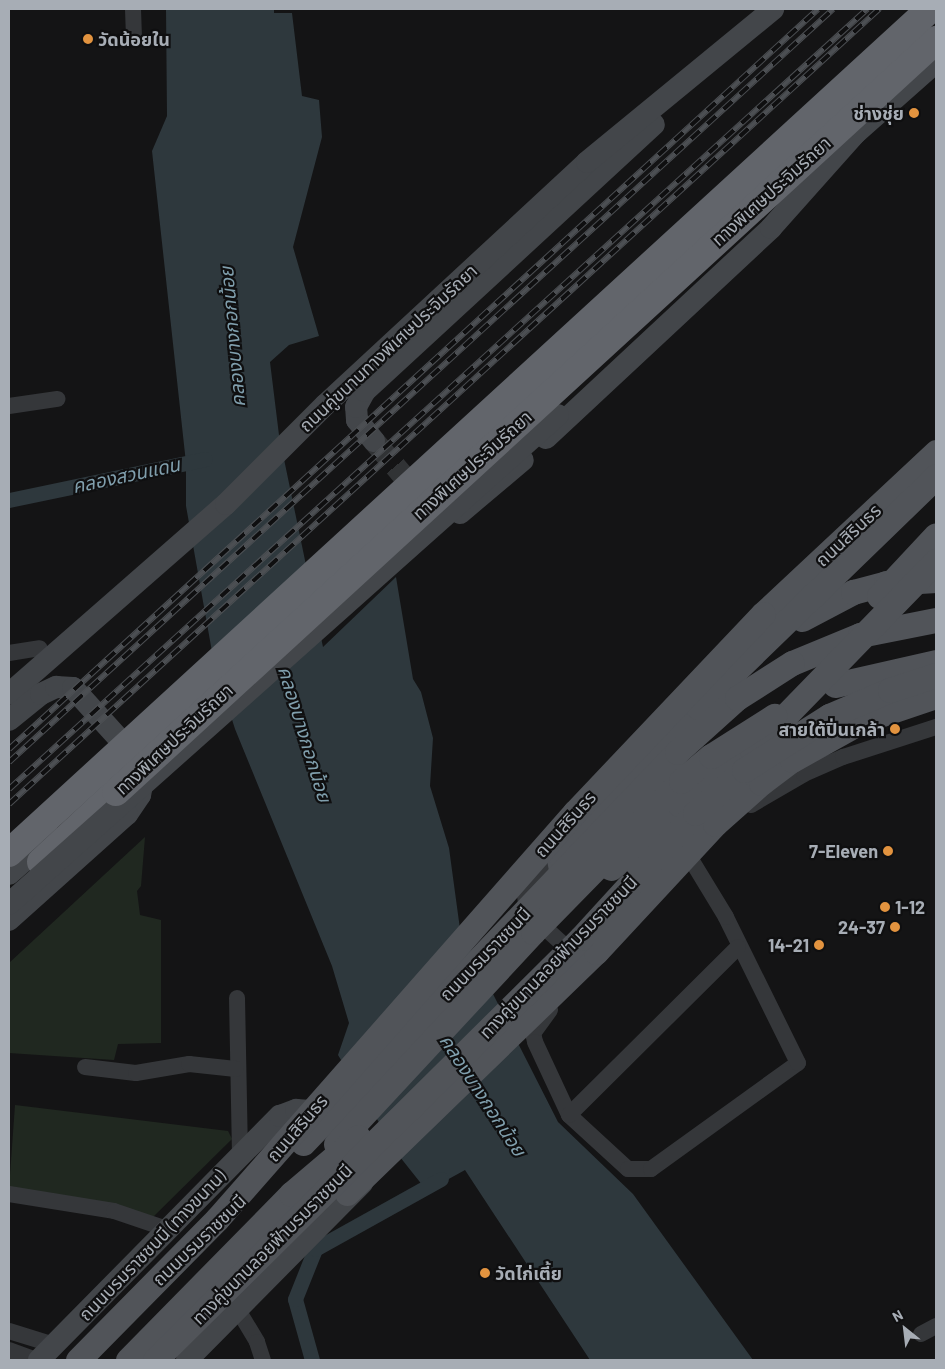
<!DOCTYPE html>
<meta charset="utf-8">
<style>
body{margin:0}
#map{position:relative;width:945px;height:1369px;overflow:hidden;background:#141415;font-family:Barlow,"Noto Sans Thai",sans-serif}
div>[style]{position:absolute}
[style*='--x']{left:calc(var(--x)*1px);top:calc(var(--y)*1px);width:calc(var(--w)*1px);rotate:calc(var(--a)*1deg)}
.green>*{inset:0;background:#202820}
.water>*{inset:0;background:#2e383d}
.canal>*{height:15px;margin:-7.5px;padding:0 7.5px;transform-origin:7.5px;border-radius:7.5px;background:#2e383d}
.secondary-tunnel>*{height:22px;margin-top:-11px;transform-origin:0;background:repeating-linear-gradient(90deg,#313335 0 22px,transparent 0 33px)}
.minor>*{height:16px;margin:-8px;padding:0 8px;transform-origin:8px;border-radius:8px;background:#35373a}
.secondary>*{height:22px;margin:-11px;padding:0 11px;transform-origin:11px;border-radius:11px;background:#43464a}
.primary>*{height:25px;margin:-12.5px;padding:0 12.5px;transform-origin:12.5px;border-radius:12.5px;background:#515459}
.motorway>*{height:28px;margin:-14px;padding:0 14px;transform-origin:14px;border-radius:14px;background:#62656b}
.rail>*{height:5.5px;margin-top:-2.75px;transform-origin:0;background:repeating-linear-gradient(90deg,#0f0f10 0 11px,#4c4f53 0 22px);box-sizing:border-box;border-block:1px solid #4c4f53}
.secondary-bridge>*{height:22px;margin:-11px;padding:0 11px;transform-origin:11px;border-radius:11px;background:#43464a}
.primary-bridge>*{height:25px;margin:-12.5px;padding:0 12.5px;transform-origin:12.5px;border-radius:12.5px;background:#515459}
.motorway-bridge>*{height:28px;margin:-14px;padding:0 14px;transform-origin:14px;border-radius:14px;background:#62656b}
.dots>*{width:14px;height:14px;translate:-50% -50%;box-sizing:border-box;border:2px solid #0f0f10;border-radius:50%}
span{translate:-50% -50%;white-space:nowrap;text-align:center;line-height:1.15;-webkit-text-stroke:4.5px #0f0f10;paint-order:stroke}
.poi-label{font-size:18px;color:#a7adb5;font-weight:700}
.left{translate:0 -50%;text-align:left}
.right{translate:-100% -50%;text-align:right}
.street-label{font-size:18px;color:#a7adb5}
.water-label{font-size:19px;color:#809fad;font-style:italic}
.frame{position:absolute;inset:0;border:10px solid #a7adb5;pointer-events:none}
.north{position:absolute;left:880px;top:1304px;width:50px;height:50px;-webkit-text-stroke:4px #0f0f10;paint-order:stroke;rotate:331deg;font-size:14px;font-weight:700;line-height:20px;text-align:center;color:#a7adb5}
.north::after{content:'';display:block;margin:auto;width:18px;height:22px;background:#a7adb5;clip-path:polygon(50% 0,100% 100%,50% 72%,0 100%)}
</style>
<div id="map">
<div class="green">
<div style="clip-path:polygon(145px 837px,141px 886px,137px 891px,140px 915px,161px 920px,161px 1043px,118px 1044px,114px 1060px,9px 1053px,9px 963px)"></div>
<div style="clip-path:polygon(15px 1105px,228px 1131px,232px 1139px,151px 1219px,9px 1189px)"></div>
</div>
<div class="water">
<div style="clip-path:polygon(166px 9px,274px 9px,274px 13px,292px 13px,302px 96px,319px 100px,322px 137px,293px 247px,319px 336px,289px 345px,270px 362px,279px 435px,323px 647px,396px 577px,413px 679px,421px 692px,433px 738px,430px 786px,449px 848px,460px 929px,558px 1122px,633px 1194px,753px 1360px,590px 1360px,465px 1170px,427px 1191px,400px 1157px,338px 1055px,349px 1023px,332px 966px,235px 729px,214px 663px,186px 506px,186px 463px,152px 151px,167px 116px)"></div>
</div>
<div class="canal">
<div style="--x:9;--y:500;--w:200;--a:-11.8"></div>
<div style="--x:312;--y:1360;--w:63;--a:-105.6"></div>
<div style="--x:295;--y:1299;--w:54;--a:-68.2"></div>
<div style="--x:315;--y:1249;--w:144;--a:-29.1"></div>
</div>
<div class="secondary-tunnel">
<div style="--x:374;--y:441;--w:48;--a:50"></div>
</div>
<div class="minor">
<div style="--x:133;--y:9;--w:26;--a:88"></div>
<div style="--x:9;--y:406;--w:49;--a:-8.3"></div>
<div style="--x:9;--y:653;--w:31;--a:-9"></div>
<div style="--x:751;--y:805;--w:61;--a:-30.3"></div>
<div style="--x:804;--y:774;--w:43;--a:-23.6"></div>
<div style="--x:843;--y:757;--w:98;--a:-17.9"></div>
<div style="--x:558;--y:853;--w:38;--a:132"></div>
<div style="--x:533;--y:881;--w:16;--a:120"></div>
<div style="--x:525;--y:895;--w:10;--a:84"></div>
<div style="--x:526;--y:905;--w:14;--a:60"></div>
<div style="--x:533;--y:917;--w:45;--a:42.3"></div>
<div style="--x:566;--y:947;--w:13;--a:4"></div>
<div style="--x:237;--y:998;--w:155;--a:88.9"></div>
<div style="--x:550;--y:1010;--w:29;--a:126"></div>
<div style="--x:533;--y:1033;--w:9;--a:77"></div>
<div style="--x:535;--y:1042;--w:81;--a:65"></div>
<div style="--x:569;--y:1115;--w:80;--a:42.5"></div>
<div style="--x:628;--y:1169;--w:23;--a:0"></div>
<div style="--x:651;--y:1169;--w:181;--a:-35.8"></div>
<div style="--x:798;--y:1063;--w:163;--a:-116.3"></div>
<div style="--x:726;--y:917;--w:66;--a:-121.3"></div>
<div style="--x:85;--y:1067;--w:51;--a:6.7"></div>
<div style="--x:136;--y:1073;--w:54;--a:-9.6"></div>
<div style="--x:189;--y:1064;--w:47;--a:6.1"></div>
<div style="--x:569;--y:1115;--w:238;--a:-44.8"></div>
<div style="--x:9;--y:1194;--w:106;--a:9.2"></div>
<div style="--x:114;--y:1211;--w:56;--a:18.8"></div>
<div style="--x:238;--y:1310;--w:37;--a:59"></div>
<div style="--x:257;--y:1342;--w:19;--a:72"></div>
<div style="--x:9;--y:1331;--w:47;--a:17.3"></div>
<div style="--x:921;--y:1334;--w:17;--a:-28"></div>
<div style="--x:9;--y:1350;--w:29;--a:20"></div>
</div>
<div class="secondary">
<div style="--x:849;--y:139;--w:116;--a:-41.5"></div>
<div style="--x:546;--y:438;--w:308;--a:-43"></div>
<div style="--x:771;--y:228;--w:134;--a:-48.3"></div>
<div style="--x:374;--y:441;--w:27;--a:-129"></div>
<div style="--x:357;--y:420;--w:13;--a:-94"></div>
<div style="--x:356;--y:407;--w:18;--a:-61"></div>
<div style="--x:365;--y:391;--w:393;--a:-42.7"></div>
<div style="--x:460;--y:513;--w:82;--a:-40.1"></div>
<div style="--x:9;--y:694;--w:288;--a:-41.2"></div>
<div style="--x:226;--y:504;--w:140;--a:-45"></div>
<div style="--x:325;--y:405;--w:357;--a:-42.8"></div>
<div style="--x:587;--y:162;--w:241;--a:-39.4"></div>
<div style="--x:9;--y:720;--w:41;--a:-39.1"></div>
<div style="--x:41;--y:694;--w:17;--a:-25"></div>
<div style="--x:56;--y:687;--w:17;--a:3"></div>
<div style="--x:73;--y:688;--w:73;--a:47.8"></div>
<div style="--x:122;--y:742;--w:43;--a:61.1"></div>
<div style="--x:143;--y:780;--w:15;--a:101"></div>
<div style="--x:140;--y:795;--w:23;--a:124"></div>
<div style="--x:127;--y:814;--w:159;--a:138.1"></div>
<div style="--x:9;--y:874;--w:56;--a:-41.4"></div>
<div style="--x:39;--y:1360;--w:343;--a:-45.4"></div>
<div style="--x:280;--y:1116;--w:17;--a:-21"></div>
<div style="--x:296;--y:1110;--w:29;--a:4"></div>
<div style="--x:187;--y:1360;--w:249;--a:-45.3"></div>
</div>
<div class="primary">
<div style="--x:763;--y:614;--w:237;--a:-43.1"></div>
<div style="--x:802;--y:619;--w:58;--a:-27.9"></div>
<div style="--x:853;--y:592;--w:34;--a:-15"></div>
<div style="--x:886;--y:583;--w:50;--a:-3.4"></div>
<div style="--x:792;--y:663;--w:74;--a:-22.4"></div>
<div style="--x:860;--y:635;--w:77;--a:-11.2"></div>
<div style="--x:835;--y:685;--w:104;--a:-12.8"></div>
<div style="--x:611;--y:868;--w:93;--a:-43.3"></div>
<div style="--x:679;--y:804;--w:111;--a:-37.7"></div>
<div style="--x:570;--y:887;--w:9;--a:-139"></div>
<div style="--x:563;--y:881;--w:28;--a:-100"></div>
<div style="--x:558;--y:853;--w:202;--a:-46.2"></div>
<div style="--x:698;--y:707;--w:332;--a:-44.1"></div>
<div style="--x:78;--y:1360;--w:198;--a:-45.4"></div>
<div style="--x:128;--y:1360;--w:233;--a:-45.5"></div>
</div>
<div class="motorway">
<div style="--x:41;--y:862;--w:103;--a:-43"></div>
</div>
<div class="rail">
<div style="--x:9;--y:749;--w:1096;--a:-42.45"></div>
<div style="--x:9;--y:762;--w:1116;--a:-42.42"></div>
<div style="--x:9;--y:789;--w:1160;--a:-42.27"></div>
<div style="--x:9;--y:804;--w:1179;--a:-42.42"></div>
</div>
<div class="secondary-bridge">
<div style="--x:9;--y:904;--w:735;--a:-41.69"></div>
</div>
<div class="primary-bridge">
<div style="--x:879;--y:596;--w:83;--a:-46.9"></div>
<div style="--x:752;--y:750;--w:264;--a:-45.8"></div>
<div style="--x:303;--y:1143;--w:541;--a:-46.27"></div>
<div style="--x:677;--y:752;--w:81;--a:-42"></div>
<div style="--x:737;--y:698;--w:65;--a:-32.5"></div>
<div style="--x:336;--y:1144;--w:289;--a:-47.1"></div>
<div style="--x:533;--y:932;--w:211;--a:-45.6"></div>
<div style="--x:681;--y:781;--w:39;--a:-40"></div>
<div style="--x:711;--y:756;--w:75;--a:-32.4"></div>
<div style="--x:347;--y:1193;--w:347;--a:-44.1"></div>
<div style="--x:596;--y:952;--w:175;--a:-47.1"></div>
<div style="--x:715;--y:824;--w:62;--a:-41.7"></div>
<div style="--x:761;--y:783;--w:39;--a:-37"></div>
<div style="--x:792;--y:760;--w:80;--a:-29.1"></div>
<div style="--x:862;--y:721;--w:78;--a:-18.7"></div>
<div style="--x:291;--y:1194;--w:88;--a:-40.4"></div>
<div style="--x:217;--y:1219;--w:542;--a:-48.66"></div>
<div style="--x:575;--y:812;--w:273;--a:-46.5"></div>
<div style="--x:155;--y:1360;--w:600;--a:-44.73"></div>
<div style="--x:581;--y:938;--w:169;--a:-47.6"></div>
<div style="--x:695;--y:813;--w:65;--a:-41.3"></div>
<div style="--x:744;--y:770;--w:101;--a:-32.4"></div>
<div style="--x:829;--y:716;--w:66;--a:-23.1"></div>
<div style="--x:890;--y:690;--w:48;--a:-18.1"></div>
</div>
<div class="motorway-bridge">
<div style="--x:116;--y:792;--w:1113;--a:-42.52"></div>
<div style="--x:9;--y:853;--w:1249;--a:-42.5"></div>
</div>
<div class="dots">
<div style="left:88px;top:39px;background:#e2933f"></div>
<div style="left:914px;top:113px;background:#e2933f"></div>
<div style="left:895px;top:729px;background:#e2933f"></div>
<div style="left:888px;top:851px;background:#e2933f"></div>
<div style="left:885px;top:907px;background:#e2933f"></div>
<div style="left:895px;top:927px;background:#e2933f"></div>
<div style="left:819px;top:945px;background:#e2933f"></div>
<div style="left:485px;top:1273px;background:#e2933f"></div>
</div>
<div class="poi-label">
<span class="left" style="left:98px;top:39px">วัดน้อยใน</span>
<span class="right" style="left:904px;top:113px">ช่างชุ่ย</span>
<span class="right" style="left:885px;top:729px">สายใต้ปิ่นเกล้า</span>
<span class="right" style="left:878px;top:851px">7-Eleven</span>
<span class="left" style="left:895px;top:907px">1-12</span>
<span class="right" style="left:885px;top:927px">24-37</span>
<span class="right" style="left:809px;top:945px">14-21</span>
<span class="left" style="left:495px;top:1273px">วัดไก่เตี้ย</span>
</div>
<div class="street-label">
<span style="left:771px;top:191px;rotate:-42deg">ทางพิเศษประจิมรัถยา</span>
<span style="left:388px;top:348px;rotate:-43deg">ถนนคู่ขนานทางพิเศษประจิมรัถยา</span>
<span style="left:472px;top:465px;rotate:-42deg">ทางพิเศษประจิมรัถยา</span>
<span style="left:848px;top:535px;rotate:-43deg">ถนนสิรินธร</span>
<span style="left:174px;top:739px;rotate:-43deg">ทางพิเศษประจิมรัถยา</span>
<span style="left:565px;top:824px;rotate:-48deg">ถนนสิรินธร</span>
<span style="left:485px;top:954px;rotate:-46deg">ถนนบรมราชชนนี</span>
<span style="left:558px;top:957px;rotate:-46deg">ทางคู่ขนานลอยฟ้าบรมราชชนนี</span>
<span style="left:297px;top:1128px;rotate:-49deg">ถนนสิรินธร</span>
<span style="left:199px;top:1240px;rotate:-44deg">ถนนบรมราชชนนี</span>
<span style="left:272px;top:1244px;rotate:-45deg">ทางคู่ขนานลอยฟ้าบรมราชชนนี</span>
<span style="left:152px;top:1245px;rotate:-46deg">ถนนบรมราชชนนี (ทางขนาน)</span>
</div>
<div class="water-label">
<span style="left:232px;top:337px;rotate:-95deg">คลองบางกอกน้อย</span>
<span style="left:126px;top:475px;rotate:-12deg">คลองสวนแดน</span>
<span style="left:305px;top:734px;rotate:73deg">คลองบางกอกน้อย</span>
<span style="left:483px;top:1095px;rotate:57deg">คลองบางกอกน้อย</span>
</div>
<div class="frame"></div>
<div class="north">N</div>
</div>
